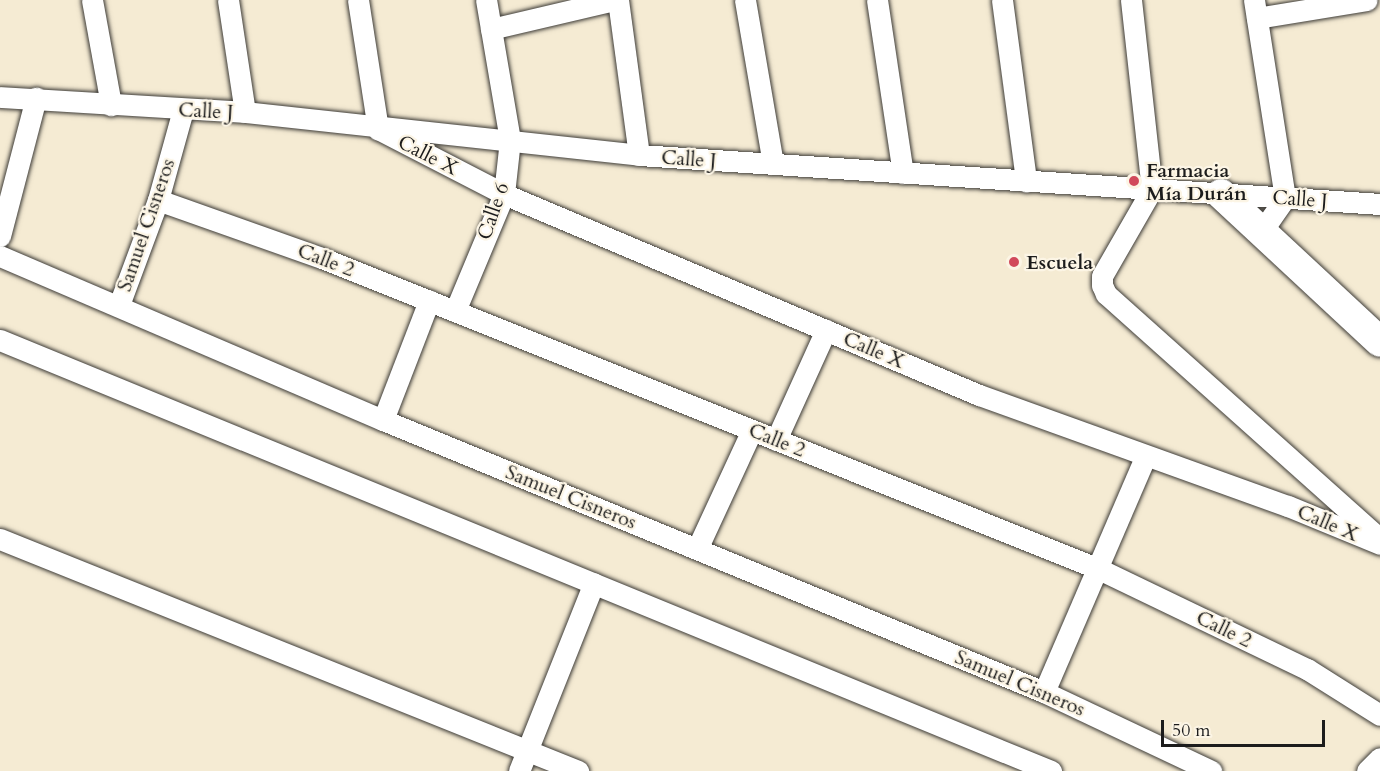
<!DOCTYPE html>
<meta charset="utf-8">
<style>
body{margin:0}
#map{position:relative;width:1380px;height:771px;overflow:hidden;background:#f5ebd3;font-family:Cardo,serif}
div>[style]{position:absolute}
[style*='--x']{left:calc(var(--x)*1px);top:calc(var(--y)*1px);width:calc(var(--w)*1px);rotate:calc(var(--a)*1deg)}
.roads{filter:drop-shadow(0 0 2px #3d3b37) drop-shadow(0 0 2px #3d3b37)}
.street>*{height:21px;margin:-10.5px;padding:0 10.5px;transform-origin:10.5px;border-radius:10.5px;background:#fff}
.secondary>*{height:30px;margin:-15px;padding:0 15px;transform-origin:15px;border-radius:15px;background:#fff}
.dots>*{width:16px;height:16px;translate:-50% -50%;box-sizing:border-box;border:3px solid #fcf5e5;border-radius:50%}
span{translate:-50% -50%;white-space:nowrap;text-align:center;line-height:1.15;-webkit-text-stroke:4.5px #fcf5e5;paint-order:stroke}
.street-label{font-size:20px;color:#1c1c1c}
.poi-label{font-size:20px;color:#1c1c1c;font-weight:700}
.left{translate:0 -50%;text-align:left}
.scale{position:absolute;left:1161px;top:720px;width:164px;height:27px;box-sizing:border-box;border:3px solid #1c1c1c;border-top:0;padding-left:8px;font-size:18px;line-height:21px;white-space:nowrap;color:#1c1c1c;-webkit-text-stroke:4px #fcf5e5;paint-order:stroke}
</style>
<div id="map">
<div class="roads">
<div class="street">
<div style="--x:92;--y:0;--w:107;--a:79.7"></div>
<div style="--x:228;--y:0;--w:113;--a:81.4"></div>
<div style="--x:358;--y:0;--w:131;--a:81.2"></div>
<div style="--x:378;--y:129;--w:142;--a:27.3"></div>
<div style="--x:504;--y:194;--w:516;--a:22.94"></div>
<div style="--x:979;--y:395;--w:328;--a:19.8"></div>
<div style="--x:1288;--y:506;--w:100;--a:22.4"></div>
<div style="--x:618;--y:0;--w:156;--a:82.3"></div>
<div style="--x:745;--y:0;--w:166;--a:80.3"></div>
<div style="--x:877;--y:0;--w:175;--a:81.5"></div>
<div style="--x:1002;--y:0;--w:183;--a:82.4"></div>
<div style="--x:1131;--y:0;--w:190;--a:83.7"></div>
<div style="--x:1152;--y:189;--w:100;--a:119.9"></div>
<div style="--x:1102;--y:276;--w:9;--a:90"></div>
<div style="--x:1102;--y:285;--w:10;--a:66"></div>
<div style="--x:1106;--y:294;--w:368;--a:41.8"></div>
<div style="--x:1254;--y:0;--w:200;--a:81.1"></div>
<div style="--x:1285;--y:198;--w:40;--a:124.9"></div>
<div style="--x:1257;--y:18;--w:111;--a:-9.3"></div>
<div style="--x:491;--y:29;--w:127;--a:-13.2"></div>
<div style="--x:0;--y:97;--w:245;--a:3.5"></div>
<div style="--x:245;--y:112;--w:396;--a:6.2"></div>
<div style="--x:639;--y:155;--w:743;--a:3.78"></div>
<div style="--x:158;--y:200;--w:174;--a:19.5"></div>
<div style="--x:322;--y:258;--w:837;--a:21.81"></div>
<div style="--x:1099;--y:569;--w:231;--a:25.7"></div>
<div style="--x:1307;--y:669;--w:86;--a:32.2"></div>
<div style="--x:0;--y:236;--w:143;--a:-75.4"></div>
<div style="--x:0;--y:256;--w:417;--a:23.2"></div>
<div style="--x:383;--y:420;--w:715;--a:22.37"></div>
<div style="--x:1044;--y:692;--w:185;--a:25.3"></div>
<div style="--x:119;--y:305;--w:112;--a:-69.6"></div>
<div style="--x:158;--y:200;--w:93;--a:-74.5"></div>
<div style="--x:455;--y:311;--w:127;--a:-67.3"></div>
<div style="--x:504;--y:194;--w:54;--a:-83.7"></div>
<div style="--x:510;--y:140;--w:142;--a:-99.7"></div>
<div style="--x:0;--y:340;--w:1136;--a:22.3"></div>
<div style="--x:383;--y:420;--w:128;--a:-68.9"></div>
<div style="--x:776;--y:440;--w:121;--a:-65.6"></div>
<div style="--x:0;--y:539;--w:623;--a:21.87"></div>
<div style="--x:697;--y:549;--w:131;--a:-65.2"></div>
<div style="--x:1044;--y:692;--w:256;--a:-66.7"></div>
<div style="--x:519;--y:771;--w:202;--a:-68.3"></div>
<div style="--x:1367;--y:771;--w:18;--a:-45"></div>
</div>
<div class="secondary">
<div style="--x:1221;--y:194;--w:217;--a:42.9"></div>
</div>
</div>
<div class="dots">
<div style="left:1134px;top:181px;background:#d1495b"></div>
<div style="left:1014px;top:262px;background:#d1495b"></div>
</div>
<div class="street-label">
<span style="left:206px;top:111px;rotate:3deg">Calle J</span>
<span style="left:428px;top:155px;rotate:27deg">Calle X</span>
<span style="left:689px;top:159px;rotate:4deg">Calle J</span>
<span style="left:1300px;top:199px;rotate:4deg">Calle J</span>
<span style="left:493px;top:211px;rotate:-71deg">Calle 6</span>
<span style="left:146px;top:225px;rotate:-71deg">Samuel Cisneros</span>
<span style="left:326px;top:260px;rotate:21deg">Calle 2</span>
<span style="left:874px;top:350px;rotate:23deg">Calle X</span>
<span style="left:777px;top:440px;rotate:22deg">Calle 2</span>
<span style="left:571px;top:497px;rotate:22deg">Samuel Cisneros</span>
<span style="left:1328px;top:523px;rotate:23deg">Calle X</span>
<span style="left:1224px;top:629px;rotate:26deg">Calle 2</span>
<span style="left:1020px;top:683px;rotate:23deg">Samuel Cisneros</span>
</div>
<div class="poi-label">
<span class="left" style="left:1146px;top:182px">Farmacia<br>Mía Durán</span>
<span class="left" style="left:1026px;top:262px">Escuela</span>
</div>
<div class="scale">50 m</div>
</div>
